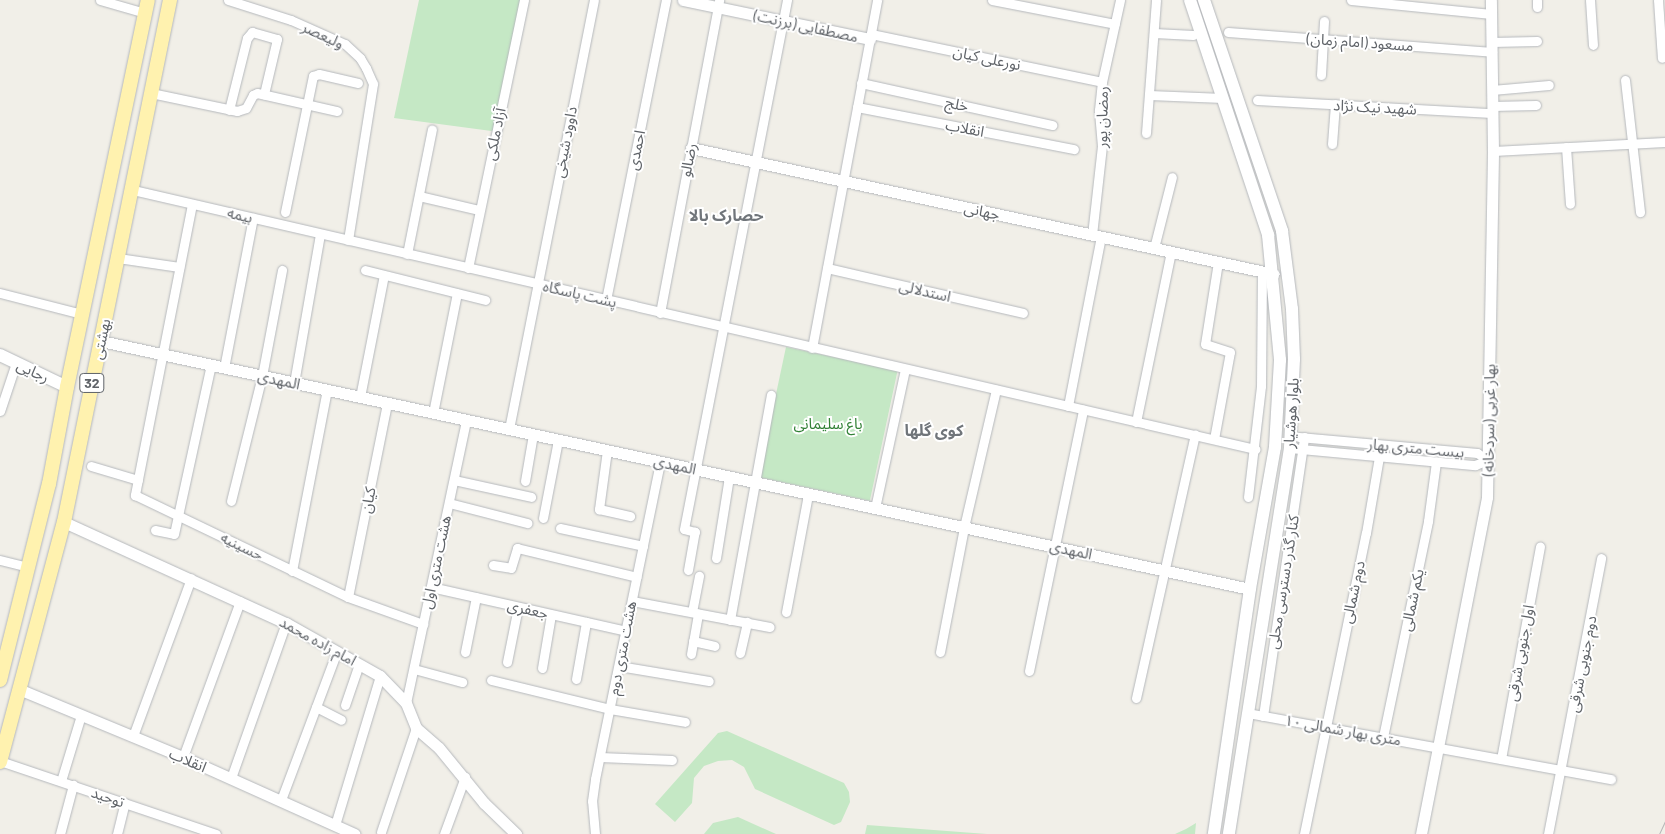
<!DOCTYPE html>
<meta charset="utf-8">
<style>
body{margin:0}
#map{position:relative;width:1665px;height:834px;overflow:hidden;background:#f1efe8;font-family:Barlow,"Noto Sans Arabic",sans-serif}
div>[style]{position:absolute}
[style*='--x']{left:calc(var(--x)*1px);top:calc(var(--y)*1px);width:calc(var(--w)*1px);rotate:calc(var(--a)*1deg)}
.green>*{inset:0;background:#c5e8c5;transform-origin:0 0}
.roads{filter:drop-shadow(0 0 1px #b5b8bc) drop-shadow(0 0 1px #b5b8bc)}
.minor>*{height:9px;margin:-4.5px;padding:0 4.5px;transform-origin:4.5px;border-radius:4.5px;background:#fff}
.tertiary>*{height:11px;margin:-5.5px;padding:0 5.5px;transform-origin:5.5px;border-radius:5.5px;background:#fff}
.secondary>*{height:12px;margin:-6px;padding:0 6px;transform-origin:6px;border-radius:6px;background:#fff}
.primary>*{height:14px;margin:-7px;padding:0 7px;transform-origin:7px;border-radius:7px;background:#fff2af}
.tram>*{height:1px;margin:-0.5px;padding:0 0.5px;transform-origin:0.5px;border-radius:0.5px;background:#b6b7b8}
span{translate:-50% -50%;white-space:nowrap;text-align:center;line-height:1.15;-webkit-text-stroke:4px #fff;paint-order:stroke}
.shield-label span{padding:1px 4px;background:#fff;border:1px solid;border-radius:4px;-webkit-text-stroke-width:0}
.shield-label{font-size:14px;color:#5f6368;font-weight:700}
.street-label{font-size:15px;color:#5f6368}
.park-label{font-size:15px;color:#348238}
.neighbourhood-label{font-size:16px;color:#70757a;font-weight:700}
</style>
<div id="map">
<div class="green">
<div style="clip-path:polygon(419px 0,523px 0,499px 132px,394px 118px)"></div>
<div style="left:786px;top:347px;width:114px;height:133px;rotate:12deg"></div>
<div style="clip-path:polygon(727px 731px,844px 783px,849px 792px,850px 802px,841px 822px,834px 825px,755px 789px,744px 767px,732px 760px,718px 761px,704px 766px,694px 778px,692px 803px,675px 822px,655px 804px,718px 733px)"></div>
<div style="clip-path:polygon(738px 817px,776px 834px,704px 834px,713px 823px)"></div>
<div style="clip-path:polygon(1196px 823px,1195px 834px,1175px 834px,1186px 829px)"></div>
<div style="clip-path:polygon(867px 825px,987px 834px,865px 834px)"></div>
</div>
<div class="roads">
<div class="minor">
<div style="--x:100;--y:0;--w:47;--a:16.1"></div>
<div style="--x:228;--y:0;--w:66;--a:17.6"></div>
<div style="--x:291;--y:20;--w:59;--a:24"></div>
<div style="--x:345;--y:44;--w:21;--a:43"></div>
<div style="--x:360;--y:58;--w:12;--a:59"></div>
<div style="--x:366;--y:68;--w:17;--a:66"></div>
<div style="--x:373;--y:84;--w:158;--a:99.1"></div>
<div style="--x:992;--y:0;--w:125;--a:11"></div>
<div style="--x:1351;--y:0;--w:141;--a:5.7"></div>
<div style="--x:1537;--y:0;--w:7;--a:90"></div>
<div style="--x:1590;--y:0;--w:45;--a:86.2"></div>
<div style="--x:1658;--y:0;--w:58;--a:86.1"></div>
<div style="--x:1228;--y:32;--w:265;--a:4.3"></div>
<div style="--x:1154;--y:33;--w:39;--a:3"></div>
<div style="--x:871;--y:34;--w:236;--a:11.7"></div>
<div style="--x:1492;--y:42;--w:45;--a:-1.3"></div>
<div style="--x:1321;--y:75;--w:54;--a:-86.8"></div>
<div style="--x:1625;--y:80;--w:133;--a:83.5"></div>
<div style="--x:861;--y:83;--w:196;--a:12.4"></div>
<div style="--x:1492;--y:90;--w:57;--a:-5"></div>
<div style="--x:151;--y:93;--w:88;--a:11.8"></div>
<div style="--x:237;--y:111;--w:9;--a:-18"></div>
<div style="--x:246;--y:108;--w:15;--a:-62"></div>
<div style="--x:253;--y:95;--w:4;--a:-27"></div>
<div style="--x:257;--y:93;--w:82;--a:12.7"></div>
<div style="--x:1149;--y:95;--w:74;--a:2.3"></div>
<div style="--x:1257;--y:100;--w:235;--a:3.2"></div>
<div style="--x:1492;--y:106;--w:44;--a:-1.3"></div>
<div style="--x:857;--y:107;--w:221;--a:11"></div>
<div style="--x:229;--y:110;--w:74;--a:-76"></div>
<div style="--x:247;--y:38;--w:8;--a:-50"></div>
<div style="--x:252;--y:32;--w:26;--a:16"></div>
<div style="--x:277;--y:39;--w:57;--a:103.3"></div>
<div style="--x:1146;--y:133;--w:133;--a:-85.7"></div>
<div style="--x:1332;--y:144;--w:40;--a:-85.7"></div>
<div style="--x:1566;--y:147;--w:57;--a:86"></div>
<div style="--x:1493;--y:151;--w:172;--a:-3"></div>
<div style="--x:133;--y:190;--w:1152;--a:13"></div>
<div style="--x:419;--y:196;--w:62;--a:13.1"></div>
<div style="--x:192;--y:204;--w:297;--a:101.1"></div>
<div style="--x:135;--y:495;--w:236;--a:25.6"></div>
<div style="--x:348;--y:597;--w:80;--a:19.8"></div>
<div style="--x:285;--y:212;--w:139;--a:-78.4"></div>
<div style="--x:313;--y:76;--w:6;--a:-18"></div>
<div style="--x:319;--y:74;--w:40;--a:13"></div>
<div style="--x:1092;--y:235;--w:90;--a:-83.6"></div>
<div style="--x:1102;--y:146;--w:36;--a:-95"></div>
<div style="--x:1099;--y:110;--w:28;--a:-84"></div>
<div style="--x:1102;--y:82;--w:84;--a:-77.6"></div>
<div style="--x:1154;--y:248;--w:73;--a:-75.8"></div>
<div style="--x:407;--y:254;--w:127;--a:-78.7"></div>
<div style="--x:118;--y:258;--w:62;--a:8.4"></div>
<div style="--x:468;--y:268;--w:274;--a:-78.2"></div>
<div style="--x:827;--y:268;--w:201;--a:12.9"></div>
<div style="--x:365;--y:270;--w:124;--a:14"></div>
<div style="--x:0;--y:293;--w:85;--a:14.4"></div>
<div style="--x:606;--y:300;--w:306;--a:-78.7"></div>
<div style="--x:660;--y:313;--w:319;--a:-79.3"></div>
<div style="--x:812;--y:348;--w:354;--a:-79.4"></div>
<div style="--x:224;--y:368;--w:153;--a:-79.1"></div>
<div style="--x:294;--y:383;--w:151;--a:-80.1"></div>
<div style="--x:360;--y:397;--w:124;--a:-78.9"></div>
<div style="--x:1068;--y:406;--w:172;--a:-79"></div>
<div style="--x:0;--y:411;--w:51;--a:-71.6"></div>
<div style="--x:433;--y:413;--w:122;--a:-78.7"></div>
<div style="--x:1136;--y:422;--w:174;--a:-78.4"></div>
<div style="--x:509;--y:429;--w:437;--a:-78.8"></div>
<div style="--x:1299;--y:437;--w:179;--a:5.1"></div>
<div style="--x:1477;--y:453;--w:13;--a:32"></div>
<div style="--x:1214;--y:439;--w:88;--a:-79.6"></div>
<div style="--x:1230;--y:352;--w:26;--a:-162"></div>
<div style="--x:1205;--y:344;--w:83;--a:-81"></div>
<div style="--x:1290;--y:448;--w:186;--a:5.3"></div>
<div style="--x:1475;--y:465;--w:14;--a:-21"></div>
<div style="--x:607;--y:450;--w:60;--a:97.7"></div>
<div style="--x:599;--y:509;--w:32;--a:13"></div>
<div style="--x:91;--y:466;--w:49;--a:16.6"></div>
<div style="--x:454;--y:480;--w:79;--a:12.4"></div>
<div style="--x:525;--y:481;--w:48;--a:-80.3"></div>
<div style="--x:1248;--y:497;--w:112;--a:-83.3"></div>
<div style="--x:1261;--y:386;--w:114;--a:-89.5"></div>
<div style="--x:231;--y:501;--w:129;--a:-76.1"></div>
<div style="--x:262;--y:376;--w:108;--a:-79.3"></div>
<div style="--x:449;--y:503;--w:81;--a:14.4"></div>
<div style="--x:875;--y:508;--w:142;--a:-77.8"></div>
<div style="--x:543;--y:518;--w:79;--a:-79.1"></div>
<div style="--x:560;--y:528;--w:85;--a:12.2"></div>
<div style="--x:155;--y:530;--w:19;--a:12"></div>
<div style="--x:174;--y:534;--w:173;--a:-77.7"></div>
<div style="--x:716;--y:558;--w:82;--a:-80.9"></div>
<div style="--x:0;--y:560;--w:30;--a:14"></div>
<div style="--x:493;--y:565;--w:18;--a:9"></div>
<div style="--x:511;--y:568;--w:21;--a:-73"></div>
<div style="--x:517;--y:548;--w:123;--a:13.6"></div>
<div style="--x:688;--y:570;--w:39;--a:-80"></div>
<div style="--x:695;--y:532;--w:11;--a:-165"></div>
<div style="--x:684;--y:529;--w:539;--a:-78.98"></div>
<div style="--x:292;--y:571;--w:184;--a:-79.1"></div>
<div style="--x:431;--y:587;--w:200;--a:12.7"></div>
<div style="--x:348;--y:597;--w:198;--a:-78.6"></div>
<div style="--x:632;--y:601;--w:140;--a:10.7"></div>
<div style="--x:692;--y:612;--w:37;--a:-79"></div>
<div style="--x:786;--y:612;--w:120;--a:-79.4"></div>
<div style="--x:730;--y:620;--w:229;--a:-79.7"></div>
<div style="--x:693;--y:641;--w:22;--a:13"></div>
<div style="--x:465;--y:652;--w:56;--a:-78.7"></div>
<div style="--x:940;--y:652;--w:127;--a:-79.1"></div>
<div style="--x:964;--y:527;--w:141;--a:-76.9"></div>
<div style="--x:740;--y:653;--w:32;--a:-77"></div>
<div style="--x:691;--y:654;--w:41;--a:-80.1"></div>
<div style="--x:507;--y:662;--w:56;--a:-78.7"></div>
<div style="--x:619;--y:666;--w:91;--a:9.5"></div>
<div style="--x:542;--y:668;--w:54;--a:-80.4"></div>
<div style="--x:414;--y:669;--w:50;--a:15.2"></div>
<div style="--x:1029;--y:671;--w:267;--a:-78.3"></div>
<div style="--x:576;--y:679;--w:58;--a:-80"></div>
<div style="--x:491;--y:680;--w:122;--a:13.7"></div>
<div style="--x:610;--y:709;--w:76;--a:9.8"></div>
<div style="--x:1136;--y:698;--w:270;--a:-77.4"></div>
<div style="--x:406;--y:703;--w:289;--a:-78"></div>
<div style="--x:345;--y:705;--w:43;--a:-71.1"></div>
<div style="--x:316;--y:707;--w:28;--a:27"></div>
<div style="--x:1247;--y:713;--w:370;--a:10.3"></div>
<div style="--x:1263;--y:716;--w:282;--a:-81.6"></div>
<div style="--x:133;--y:736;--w:168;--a:-69.8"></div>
<div style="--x:1383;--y:737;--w:221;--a:-78.2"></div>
<div style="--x:1428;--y:521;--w:60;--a:-82.3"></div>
<div style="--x:183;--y:757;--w:166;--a:-69.9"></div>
<div style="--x:600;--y:757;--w:72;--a:2.4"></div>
<div style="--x:1501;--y:759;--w:216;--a:-79.6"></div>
<div style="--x:0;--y:761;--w:228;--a:18.7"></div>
<div style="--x:231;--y:778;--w:164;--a:-70.5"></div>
<div style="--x:61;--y:781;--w:69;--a:-73.1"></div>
<div style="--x:281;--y:800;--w:159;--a:-69.4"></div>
<div style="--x:335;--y:825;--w:156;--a:-73.2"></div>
<div style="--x:381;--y:832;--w:110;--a:-71.4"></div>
<div style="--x:60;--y:834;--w:51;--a:-75.1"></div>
<div style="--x:117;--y:834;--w:32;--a:-76"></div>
<div style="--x:444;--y:834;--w:61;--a:-69.8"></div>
<div style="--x:595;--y:834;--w:33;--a:-95"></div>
<div style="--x:592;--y:801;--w:22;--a:-82"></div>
<div style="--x:595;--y:779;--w:324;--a:-78.4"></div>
<div style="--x:1304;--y:834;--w:307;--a:-78.4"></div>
<div style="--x:1366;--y:533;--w:77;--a:-80.3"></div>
<div style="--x:1548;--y:834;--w:281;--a:-79.1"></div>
</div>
<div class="tertiary">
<div style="--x:683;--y:0;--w:191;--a:11.8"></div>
<div style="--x:691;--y:148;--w:596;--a:12.2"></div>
<div style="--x:101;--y:341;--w:1175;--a:12.18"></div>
<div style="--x:64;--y:522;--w:244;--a:24.5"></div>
<div style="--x:286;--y:623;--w:108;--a:29.4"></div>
<div style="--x:380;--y:676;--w:37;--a:46"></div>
<div style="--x:406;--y:703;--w:27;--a:68"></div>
<div style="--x:416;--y:728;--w:30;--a:41"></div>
<div style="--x:439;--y:748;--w:71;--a:50.7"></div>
<div style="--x:484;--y:803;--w:45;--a:44.1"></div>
<div style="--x:21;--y:690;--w:175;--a:22.5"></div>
<div style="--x:183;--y:757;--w:188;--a:24.2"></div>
<div style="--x:1421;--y:834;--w:343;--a:-78.9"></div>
<div style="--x:1487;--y:497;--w:346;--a:-89"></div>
<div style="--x:1493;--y:151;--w:151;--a:-90.8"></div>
</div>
<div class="secondary">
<div style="--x:1190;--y:0;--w:248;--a:71.6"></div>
<div style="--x:1268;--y:235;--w:126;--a:84.5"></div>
<div style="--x:1280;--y:360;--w:87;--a:93.3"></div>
<div style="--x:1275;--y:447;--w:144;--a:100"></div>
<div style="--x:1250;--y:589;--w:248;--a:98.4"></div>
<div style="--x:1204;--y:0;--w:244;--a:71.3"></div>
<div style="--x:1282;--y:231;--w:79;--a:82.7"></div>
<div style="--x:1292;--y:309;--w:50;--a:87.7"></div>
<div style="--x:1294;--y:359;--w:89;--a:92.6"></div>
<div style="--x:1290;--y:448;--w:391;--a:99"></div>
<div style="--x:0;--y:355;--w:74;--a:25.5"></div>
</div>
<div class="primary">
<div style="--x:0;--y:680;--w:202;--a:-76"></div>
<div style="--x:49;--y:484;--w:99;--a:-79.5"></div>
<div style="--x:67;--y:387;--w:395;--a:-78.2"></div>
<div style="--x:0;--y:762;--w:248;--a:-75.1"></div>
<div style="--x:64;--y:522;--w:533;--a:-78.52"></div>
</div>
</div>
<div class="tram">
<div style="--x:1659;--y:834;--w:14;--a:-65"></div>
</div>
<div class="shield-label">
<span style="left:92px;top:383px">32</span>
</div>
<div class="street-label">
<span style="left:806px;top:26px;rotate:12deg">مصطفایی (برزنت)</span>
<span style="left:323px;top:35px;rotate:25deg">ولیعصر</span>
<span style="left:1360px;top:42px;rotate:4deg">مسعود (امام زمان)</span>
<span style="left:987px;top:58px;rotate:12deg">نورعلی کیان</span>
<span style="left:957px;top:104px;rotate:12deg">خلج</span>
<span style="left:1375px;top:107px;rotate:3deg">شهید نیک نژاد</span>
<span style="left:1102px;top:117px;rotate:-89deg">رمضان پور</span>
<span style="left:965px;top:128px;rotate:11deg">انقلاب</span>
<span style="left:495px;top:134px;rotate:-78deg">آزاد ملکی</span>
<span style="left:565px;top:142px;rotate:-79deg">داوود شیخی</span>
<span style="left:636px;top:150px;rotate:-79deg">احمدی</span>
<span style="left:688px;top:160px;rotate:-79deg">رضالو</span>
<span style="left:982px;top:211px;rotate:12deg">جهانی</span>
<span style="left:240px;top:215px;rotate:13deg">بیمه</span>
<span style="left:925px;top:291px;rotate:13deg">استدلالی</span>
<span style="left:580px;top:294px;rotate:13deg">پشت پاسگاه</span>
<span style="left:101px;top:339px;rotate:-78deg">بهشتی</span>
<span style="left:33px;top:371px;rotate:25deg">رجایی</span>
<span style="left:279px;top:380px;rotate:12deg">المهدی</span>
<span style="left:1291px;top:413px;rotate:-86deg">بلوار هوشیار</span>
<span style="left:1489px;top:420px;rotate:-89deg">بهار غربی (سردخانه)</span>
<span style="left:1416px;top:448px;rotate:5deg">بیست متری بهار</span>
<span style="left:675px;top:465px;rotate:12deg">المهدی</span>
<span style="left:368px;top:500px;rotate:-79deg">کیان</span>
<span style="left:242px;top:546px;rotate:26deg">حسینیه</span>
<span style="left:1071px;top:550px;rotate:12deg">المهدی</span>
<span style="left:436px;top:562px;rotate:-78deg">هشت متری اول</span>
<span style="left:1283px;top:582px;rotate:-81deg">کنار گذر دسترسی محلی</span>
<span style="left:1353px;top:592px;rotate:-78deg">دوم شمالی</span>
<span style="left:1412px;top:600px;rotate:-78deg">یکم شمالی</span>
<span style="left:528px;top:609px;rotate:13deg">جعفری</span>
<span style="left:318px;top:641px;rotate:29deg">امام زاده محمد</span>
<span style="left:622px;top:648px;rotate:-79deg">هشت متری دوم</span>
<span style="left:1520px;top:653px;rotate:-80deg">اول جنوبی شرقی</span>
<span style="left:1582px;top:664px;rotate:-79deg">دوم جنوبی شرقی</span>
<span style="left:1343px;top:730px;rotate:10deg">۱۰ متری بهار شمالی</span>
<span style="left:188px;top:760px;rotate:23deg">انقلاب</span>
<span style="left:108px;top:797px;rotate:19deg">توحید</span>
</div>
<div class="park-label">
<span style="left:828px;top:424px">باغ سلیمانی</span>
</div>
<div class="neighbourhood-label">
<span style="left:726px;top:215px">حصارک بالا</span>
<span style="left:934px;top:430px">کوی گلها</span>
</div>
</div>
